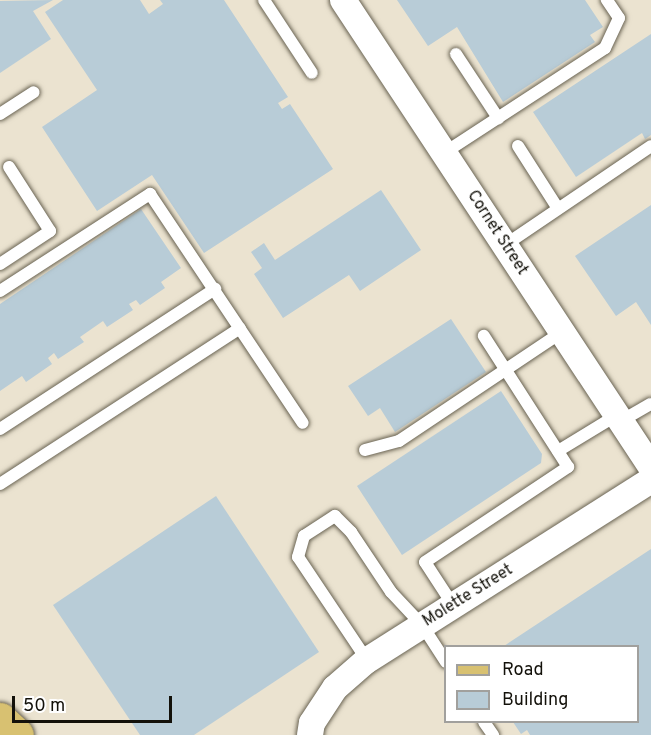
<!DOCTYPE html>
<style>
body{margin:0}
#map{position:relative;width:651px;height:735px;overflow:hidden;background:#ebe3d0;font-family:Overpass,sans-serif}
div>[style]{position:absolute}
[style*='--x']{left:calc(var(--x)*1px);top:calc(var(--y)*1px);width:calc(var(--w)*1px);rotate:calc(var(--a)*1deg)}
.building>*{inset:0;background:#b8ccd7}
.roads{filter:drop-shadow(0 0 2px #696352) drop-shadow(0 0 2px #696352)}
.lane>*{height:12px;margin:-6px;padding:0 6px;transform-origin:6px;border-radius:6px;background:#fff}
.street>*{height:26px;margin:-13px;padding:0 13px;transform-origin:13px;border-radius:13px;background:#fff}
.primary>*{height:33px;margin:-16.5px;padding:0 16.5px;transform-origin:16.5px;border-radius:16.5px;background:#d8c171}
span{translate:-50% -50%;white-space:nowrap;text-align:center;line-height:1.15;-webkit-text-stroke:5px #fff;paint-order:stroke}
.street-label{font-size:16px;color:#13110a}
.legend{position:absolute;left:444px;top:645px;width:195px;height:78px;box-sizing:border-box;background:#fff;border:2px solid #a1a09d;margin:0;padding:8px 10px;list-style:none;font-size:18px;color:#13110a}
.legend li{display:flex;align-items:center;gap:12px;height:30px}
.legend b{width:30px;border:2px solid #a1a09d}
.scale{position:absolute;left:12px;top:696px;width:160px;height:27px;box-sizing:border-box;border:3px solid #13110a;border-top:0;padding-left:8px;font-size:18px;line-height:21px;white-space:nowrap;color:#13110a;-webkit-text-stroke:4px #fff;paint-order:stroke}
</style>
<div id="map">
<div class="building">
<div style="clip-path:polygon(53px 0,33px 11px,51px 39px,0 73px,0 1px)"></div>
<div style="clip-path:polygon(63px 0,140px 0,149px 14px,163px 4px,160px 0,224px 0,288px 97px,278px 103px,282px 109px,290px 104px,333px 169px,204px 253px,152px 175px,97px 211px,42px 127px,97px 90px,45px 12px)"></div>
<div style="clip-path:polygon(397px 0,585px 0,603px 27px,590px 35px,595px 42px,503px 102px,457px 27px,428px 46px)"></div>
<div style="clip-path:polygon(651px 34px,651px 135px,645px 139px,642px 133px,576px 177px,533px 112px)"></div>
<div style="clip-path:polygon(381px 190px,421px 250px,360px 291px,349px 275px,283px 318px,254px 274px,262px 268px,251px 252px,264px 243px,275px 260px)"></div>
<div style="clip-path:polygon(651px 205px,651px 325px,636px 302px,616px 316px,575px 256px)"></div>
<div style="clip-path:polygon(141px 209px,181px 268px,161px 282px,165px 288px,140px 305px,136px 300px,129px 304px,133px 310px,107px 327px,103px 321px,80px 337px,84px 342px,58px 359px,54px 353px,48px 358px,52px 364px,26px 382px,22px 376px,0 391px,0 304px)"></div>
<div style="clip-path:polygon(451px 319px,486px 372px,395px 432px,380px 408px,368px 416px,348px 386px)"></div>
<div style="clip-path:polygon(501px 391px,542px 454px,541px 463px,402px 555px,357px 486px)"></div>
<div style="clip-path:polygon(216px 496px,319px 652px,194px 735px,140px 735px,53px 605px)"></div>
<div style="clip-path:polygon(651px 549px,651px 735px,530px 735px,527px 730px,521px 734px,513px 722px,638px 722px,638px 646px,504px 646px)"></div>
</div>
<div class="roads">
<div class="lane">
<div style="--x:264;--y:0;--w:87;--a:56.7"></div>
<div style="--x:456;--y:54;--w:77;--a:56.7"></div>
<div style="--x:0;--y:114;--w:40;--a:-32.9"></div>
<div style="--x:518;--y:146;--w:72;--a:57.4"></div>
<div style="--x:444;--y:153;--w:192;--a:-33.1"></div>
<div style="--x:605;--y:48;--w:33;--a:-65"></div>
<div style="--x:619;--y:18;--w:22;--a:-124"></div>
<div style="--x:505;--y:245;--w:176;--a:-34.1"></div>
<div style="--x:0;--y:264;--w:60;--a:-33.4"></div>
<div style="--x:50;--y:231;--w:76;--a:-122.6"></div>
<div style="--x:0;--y:291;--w:179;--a:-32.9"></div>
<div style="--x:150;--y:194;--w:275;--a:56.3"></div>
<div style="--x:621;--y:421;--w:34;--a:-30"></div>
<div style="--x:0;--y:429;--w:257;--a:-33.1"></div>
<div style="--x:365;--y:450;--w:35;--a:-15"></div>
<div style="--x:399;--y:441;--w:196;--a:-33.8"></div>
<div style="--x:558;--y:451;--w:69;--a:-31.4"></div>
<div style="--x:0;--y:484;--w:286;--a:-33"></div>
<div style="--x:453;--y:605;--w:51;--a:-123.1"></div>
<div style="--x:425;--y:562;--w:172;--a:-33.6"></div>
<div style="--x:568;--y:467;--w:156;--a:-122.7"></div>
<div style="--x:367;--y:660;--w:124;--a:-123.8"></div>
<div style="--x:298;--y:557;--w:22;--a:-74"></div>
<div style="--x:304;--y:536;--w:37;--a:-33"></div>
<div style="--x:335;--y:516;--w:23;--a:45"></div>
<div style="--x:351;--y:532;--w:72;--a:56.3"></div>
<div style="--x:391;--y:592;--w:45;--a:46.8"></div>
<div style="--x:422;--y:625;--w:44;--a:57"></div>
<div style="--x:484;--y:722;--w:16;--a:55"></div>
</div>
<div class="street">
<div style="--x:343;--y:0;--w:559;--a:56.59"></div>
<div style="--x:310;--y:735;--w:12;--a:-81"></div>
<div style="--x:312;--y:723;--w:42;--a:-56.7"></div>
<div style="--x:335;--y:688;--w:41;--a:-41.1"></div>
<div style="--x:366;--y:661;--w:338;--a:-32.4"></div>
</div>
<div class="primary">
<div style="--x:0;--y:719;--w:23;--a:43"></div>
</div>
</div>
<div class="street-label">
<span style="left:497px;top:233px;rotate:57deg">Cornet Street</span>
<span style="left:468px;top:596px;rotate:-32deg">Molette Street</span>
</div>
<ul class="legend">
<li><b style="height:8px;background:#d8c171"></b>Road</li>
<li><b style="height:16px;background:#b8ccd7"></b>Building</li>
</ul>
<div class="scale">50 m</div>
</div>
